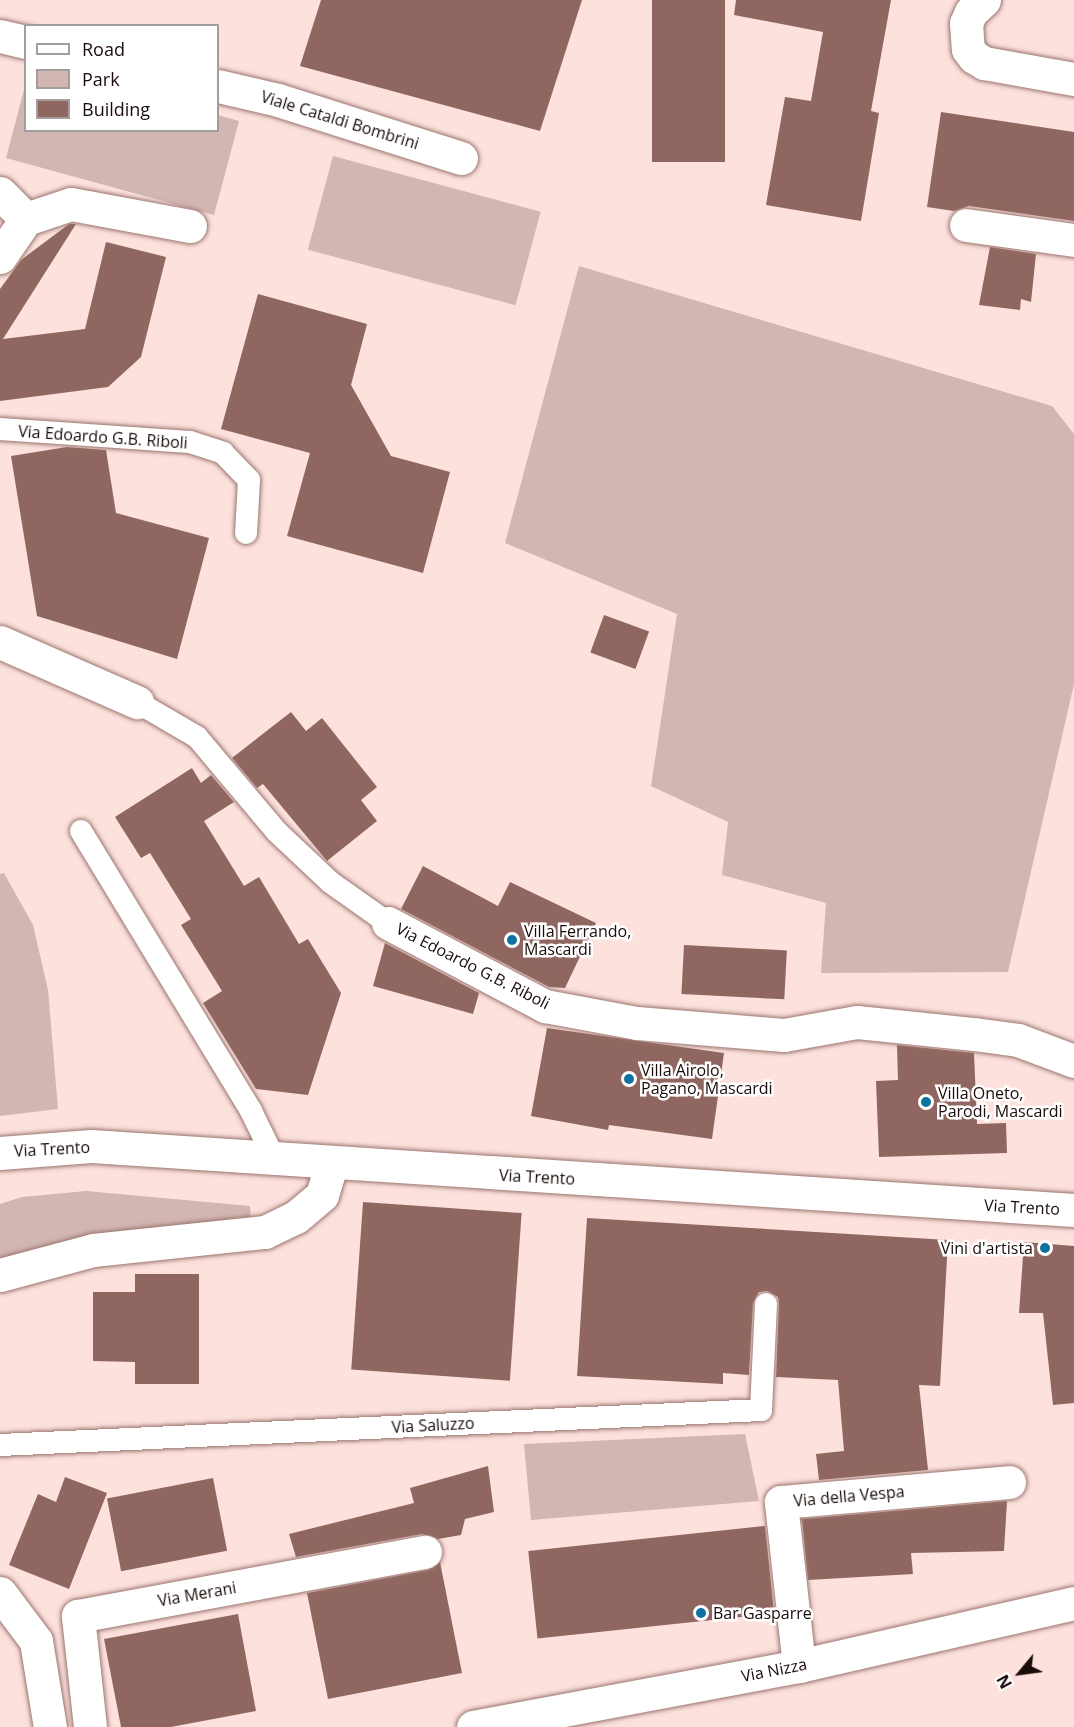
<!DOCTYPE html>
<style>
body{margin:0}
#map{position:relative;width:1074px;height:1727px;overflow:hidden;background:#fce1dd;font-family:"Open Sans",sans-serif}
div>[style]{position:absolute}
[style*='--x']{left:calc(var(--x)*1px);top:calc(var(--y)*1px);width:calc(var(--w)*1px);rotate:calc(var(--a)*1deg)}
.green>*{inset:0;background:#d2b6b1;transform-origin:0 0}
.building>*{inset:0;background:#906760;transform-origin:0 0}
.roads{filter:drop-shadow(0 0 2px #9b756e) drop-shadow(0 0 2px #9b756e)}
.lane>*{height:22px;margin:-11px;padding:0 11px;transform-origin:11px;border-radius:11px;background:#fff}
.street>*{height:33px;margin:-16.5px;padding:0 16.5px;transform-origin:16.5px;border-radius:16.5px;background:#fff}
.secondary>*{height:33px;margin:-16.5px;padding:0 16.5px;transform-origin:16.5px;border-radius:16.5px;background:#fff}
.dots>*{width:16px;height:16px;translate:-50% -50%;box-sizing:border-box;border:3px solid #fff;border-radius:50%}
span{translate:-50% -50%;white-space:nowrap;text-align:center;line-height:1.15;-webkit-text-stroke:5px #fff;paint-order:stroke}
.street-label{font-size:16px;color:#1a0c0a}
.poi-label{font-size:16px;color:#1a0c0a}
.left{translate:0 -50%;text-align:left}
.right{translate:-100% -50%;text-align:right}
.legend{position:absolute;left:24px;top:24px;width:195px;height:108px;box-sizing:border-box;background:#fff;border:2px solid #a39e9d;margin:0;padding:8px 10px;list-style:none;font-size:18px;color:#1a0c0a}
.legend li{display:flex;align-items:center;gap:12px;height:30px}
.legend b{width:30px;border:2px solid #a39e9d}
.north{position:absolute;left:990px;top:1643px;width:60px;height:60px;-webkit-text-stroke:4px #fff;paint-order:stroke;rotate:241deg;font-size:16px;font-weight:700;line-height:24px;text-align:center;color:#1a0c0a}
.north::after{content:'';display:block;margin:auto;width:21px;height:27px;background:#1a0c0a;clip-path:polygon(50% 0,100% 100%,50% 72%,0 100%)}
</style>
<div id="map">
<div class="green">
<div style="clip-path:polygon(25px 86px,26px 130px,218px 130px,218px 115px,239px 121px,214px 215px,6px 158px)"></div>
<div style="left:333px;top:156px;width:215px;height:97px;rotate:15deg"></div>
<div style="clip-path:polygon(579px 266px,1052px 406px,1074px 434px,1074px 684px,1008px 972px,821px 973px,826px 903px,722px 875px,728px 822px,651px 786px,677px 614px,505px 543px)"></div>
<div style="clip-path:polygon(4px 873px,33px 925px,48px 990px,58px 1109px,0 1116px,0 874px)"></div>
<div style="clip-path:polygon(86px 1191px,250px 1206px,251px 1220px,0 1260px,0 1204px,22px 1197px)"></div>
<div style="clip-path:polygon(745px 1434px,759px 1501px,531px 1520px,524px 1444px)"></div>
</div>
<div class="building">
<div style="clip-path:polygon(321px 0,582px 0,540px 131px,300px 66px)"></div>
<div style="left:652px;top:0;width:73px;height:162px"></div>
<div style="clip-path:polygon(736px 0,891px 0,871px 111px,879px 113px,861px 221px,766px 205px,785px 97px,811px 101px,823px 32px,734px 15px)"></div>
<div style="clip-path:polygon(941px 112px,1074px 132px,1074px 221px,969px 206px,954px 211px,927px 207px)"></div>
<div style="clip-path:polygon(69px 224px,76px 224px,3px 339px,85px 329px,106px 242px,166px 257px,141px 357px,108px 387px,0 401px,0 289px,21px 260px)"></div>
<div style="clip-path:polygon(990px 247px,1036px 254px,1031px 302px,1021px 299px,1020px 310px,979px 305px)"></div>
<div style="clip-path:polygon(258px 294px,367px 324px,351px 385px,391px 456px,450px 472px,423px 573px,287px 536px,310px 453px,221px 429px)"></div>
<div style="clip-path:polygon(67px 447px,106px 450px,116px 513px,209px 538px,177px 659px,37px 616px,11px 456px)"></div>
<div style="left:604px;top:615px;width:48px;height:40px;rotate:20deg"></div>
<div style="clip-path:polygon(291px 712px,306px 731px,322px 718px,377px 787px,361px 800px,377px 821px,327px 861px,263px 784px,257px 788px,232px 758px)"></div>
<div style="clip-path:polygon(192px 768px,201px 783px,211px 775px,234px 802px,204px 821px,244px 886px,259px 877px,299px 944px,308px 939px,341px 993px,308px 1095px,256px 1089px,203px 1003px,222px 991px,181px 925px,191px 919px,150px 853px,141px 858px,115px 817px)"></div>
<div style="clip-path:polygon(423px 866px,498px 906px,510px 882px,596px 923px,565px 988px,549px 987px,401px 909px)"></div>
<div style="clip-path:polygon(385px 943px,479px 993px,473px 1014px,373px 986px)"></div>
<div style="left:684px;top:945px;width:103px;height:49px;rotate:3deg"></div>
<div style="clip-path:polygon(547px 1028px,724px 1053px,712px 1139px,609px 1125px,608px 1130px,531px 1116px)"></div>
<div style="clip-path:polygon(897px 1045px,974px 1053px,977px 1124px,1006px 1123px,1007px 1153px,879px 1157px,876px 1081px,898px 1080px)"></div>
<div style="left:363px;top:1202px;width:159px;height:168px;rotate:4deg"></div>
<div style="clip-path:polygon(587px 1218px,948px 1240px,940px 1386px,919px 1385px,928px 1470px,819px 1480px,816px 1454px,844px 1451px,838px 1380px,776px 1377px,779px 1304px,778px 1297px,767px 1291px,759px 1292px,753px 1303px,749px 1375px,723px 1373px,723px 1384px,577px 1376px)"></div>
<div style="clip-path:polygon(1024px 1242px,1074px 1246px,1074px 1403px,1053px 1405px,1043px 1313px,1019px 1313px)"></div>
<div style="clip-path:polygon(135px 1274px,199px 1274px,199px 1384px,135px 1384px,135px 1362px,93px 1361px,93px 1292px,135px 1292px)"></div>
<div style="clip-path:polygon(488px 1466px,494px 1512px,465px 1519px,461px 1535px,438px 1539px,422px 1534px,296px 1557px,289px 1534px,414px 1503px,410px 1488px)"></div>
<div style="clip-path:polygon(65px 1477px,107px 1493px,69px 1589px,9px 1565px,38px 1494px,56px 1502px)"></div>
<div style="left:213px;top:1478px;width:74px;height:108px;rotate:79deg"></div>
<div style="clip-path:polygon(1007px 1501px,1004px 1551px,911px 1553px,913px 1574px,808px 1580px,802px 1519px)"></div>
<div style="left:765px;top:1526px;width:88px;height:238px;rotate:84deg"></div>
<div style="clip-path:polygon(440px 1562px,462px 1673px,328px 1699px,307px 1593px,428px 1570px)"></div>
<div style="clip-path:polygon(238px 1614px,256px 1711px,171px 1727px,121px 1727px,104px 1639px)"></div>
</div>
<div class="roads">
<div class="lane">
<div style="--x:0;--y:429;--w:190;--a:3.9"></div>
<div style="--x:190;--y:442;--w:35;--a:18"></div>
<div style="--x:223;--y:453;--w:37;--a:46"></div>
<div style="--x:249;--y:480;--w:53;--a:93.2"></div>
<div style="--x:137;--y:702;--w:69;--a:30.3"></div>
<div style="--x:197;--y:737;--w:124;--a:49.9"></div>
<div style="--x:277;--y:832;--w:73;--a:43.3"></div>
<div style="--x:330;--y:882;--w:71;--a:35.3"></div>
<div style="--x:81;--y:831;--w:328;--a:58.7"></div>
<div style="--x:251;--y:1111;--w:55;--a:63.9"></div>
<div style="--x:0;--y:1445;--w:762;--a:-2.63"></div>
<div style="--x:761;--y:1410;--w:106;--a:-87.3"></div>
</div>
<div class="street">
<div style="--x:984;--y:0;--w:18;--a:137"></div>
<div style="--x:971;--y:12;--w:12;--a:114"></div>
<div style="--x:966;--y:23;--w:26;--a:86"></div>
<div style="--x:968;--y:49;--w:10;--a:53"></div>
<div style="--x:974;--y:57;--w:12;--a:31"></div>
<div style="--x:984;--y:63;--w:91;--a:10.1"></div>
<div style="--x:0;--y:36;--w:27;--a:13"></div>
<div style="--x:218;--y:86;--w:62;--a:13.1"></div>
<div style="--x:278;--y:100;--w:192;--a:17.6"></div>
<div style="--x:0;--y:193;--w:37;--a:45"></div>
<div style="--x:26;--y:219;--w:47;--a:-18.4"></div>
<div style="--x:71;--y:204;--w:121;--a:10.5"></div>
<div style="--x:966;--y:225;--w:109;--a:7.9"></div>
<div style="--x:0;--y:257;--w:46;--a:-55.6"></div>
<div style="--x:0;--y:642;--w:150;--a:23.7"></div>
<div style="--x:388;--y:923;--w:178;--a:27.9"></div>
<div style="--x:545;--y:1006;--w:94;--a:10.5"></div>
<div style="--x:637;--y:1023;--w:147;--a:4.7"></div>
<div style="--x:784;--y:1035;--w:74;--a:-10.1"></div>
<div style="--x:857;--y:1022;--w:118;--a:5.9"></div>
<div style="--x:974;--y:1034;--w:44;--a:7.8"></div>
<div style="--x:1018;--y:1040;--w:60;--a:20.6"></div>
<div style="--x:0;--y:1153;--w:91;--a:-4.4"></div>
<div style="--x:91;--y:1146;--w:985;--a:3.73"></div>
<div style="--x:0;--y:1275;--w:96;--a:-15"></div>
<div style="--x:93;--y:1250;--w:173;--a:-6"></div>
<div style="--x:265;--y:1232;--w:34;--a:-26"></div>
<div style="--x:296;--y:1217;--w:34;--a:-40"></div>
<div style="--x:322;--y:1195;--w:34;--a:-73"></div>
<div style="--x:0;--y:1593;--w:60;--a:53.1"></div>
<div style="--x:36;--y:1641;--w:87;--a:80.8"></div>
<div style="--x:799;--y:1666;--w:165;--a:-96.3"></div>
<div style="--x:781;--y:1502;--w:229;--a:-5"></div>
<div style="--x:90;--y:1727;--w:112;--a:-96.2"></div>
<div style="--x:78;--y:1616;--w:353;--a:-10.5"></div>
</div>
<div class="secondary">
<div style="--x:473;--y:1727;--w:332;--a:-10.6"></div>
<div style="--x:799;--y:1666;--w:282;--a:-12.9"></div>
</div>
</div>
<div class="dots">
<div style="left:512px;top:940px;background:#0e729f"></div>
<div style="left:629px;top:1079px;background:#0e729f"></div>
<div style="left:926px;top:1102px;background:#0e729f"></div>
<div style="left:1045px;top:1248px;background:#0e729f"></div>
<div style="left:701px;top:1613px;background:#0e729f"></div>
</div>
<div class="street-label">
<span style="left:340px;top:120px;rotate:17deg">Viale Cataldi Bombrini</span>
<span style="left:103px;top:437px;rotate:4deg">Via Edoardo G.B. Riboli</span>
<span style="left:473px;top:966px;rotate:27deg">Via Edoardo G.B. Riboli</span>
<span style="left:52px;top:1149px;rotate:-3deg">Via Trento</span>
<span style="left:537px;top:1177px;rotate:3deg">Via Trento</span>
<span style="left:1022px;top:1207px;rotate:3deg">Via Trento</span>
<span style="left:433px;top:1425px;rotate:-3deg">Via Saluzzo</span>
<span style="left:849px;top:1496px;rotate:-5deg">Via della Vespa</span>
<span style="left:197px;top:1594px;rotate:-10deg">Via Merani</span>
<span style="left:774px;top:1670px;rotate:-11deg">Via Nizza</span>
</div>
<div class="poi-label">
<span class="left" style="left:524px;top:940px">Villa Ferrando,<br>Mascardi</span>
<span class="left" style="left:641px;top:1079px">Villa Airolo,<br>Pagano, Mascardi</span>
<span class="left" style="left:938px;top:1102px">Villa Oneto,<br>Parodi, Mascardi</span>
<span class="right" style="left:1033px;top:1248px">Vini d'artista</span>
<span class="left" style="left:713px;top:1613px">Bar Gasparre</span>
</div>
<ul class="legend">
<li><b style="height:8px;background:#fff"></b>Road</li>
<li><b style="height:16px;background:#d2b6b1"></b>Park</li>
<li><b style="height:16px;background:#906760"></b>Building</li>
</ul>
<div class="north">N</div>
</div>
